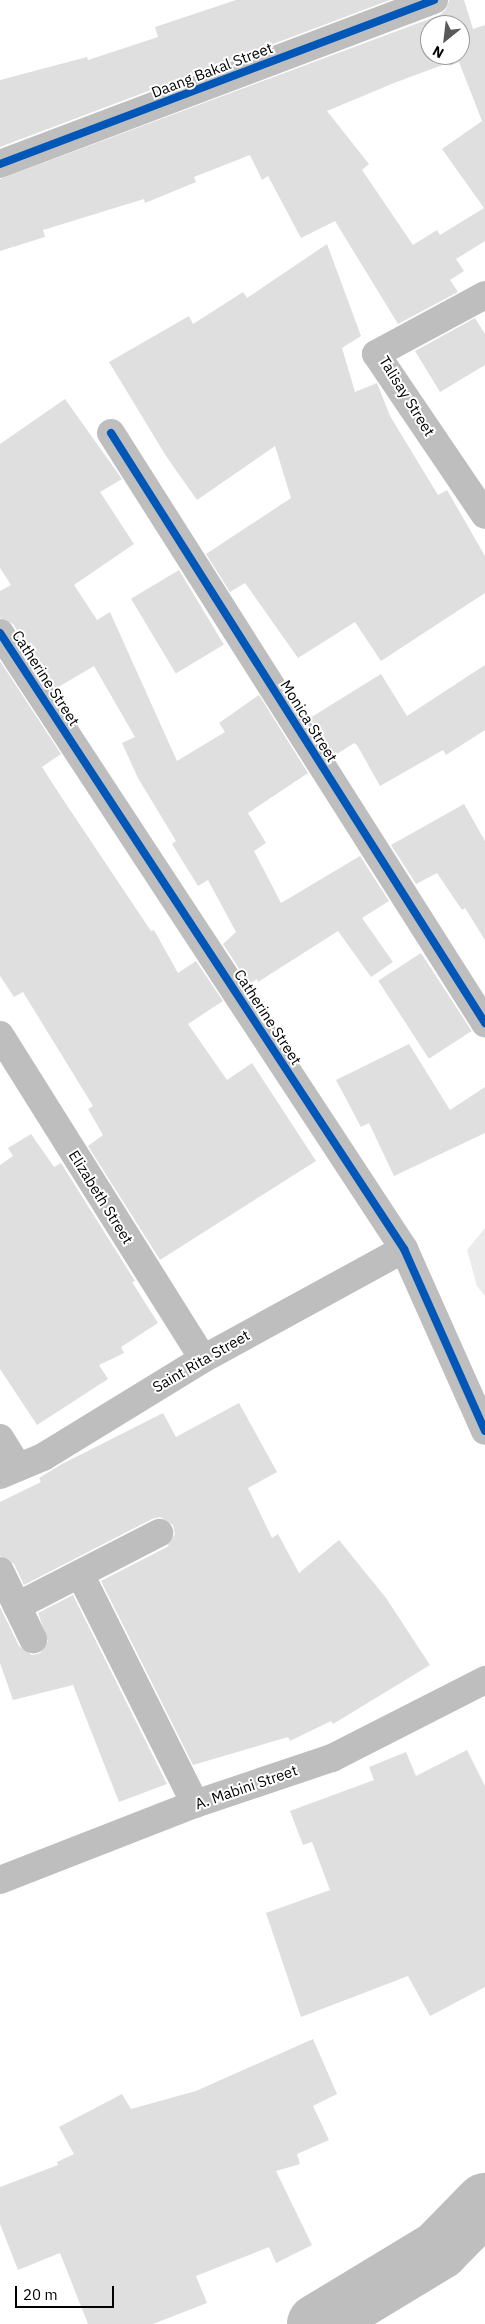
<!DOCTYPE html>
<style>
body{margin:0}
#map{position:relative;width:485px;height:2324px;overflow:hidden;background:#fff;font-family:"IBM Plex Sans",sans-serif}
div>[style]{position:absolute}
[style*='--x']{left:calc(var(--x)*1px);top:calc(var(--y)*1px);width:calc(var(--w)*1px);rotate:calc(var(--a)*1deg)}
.green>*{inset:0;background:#ebebeb}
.river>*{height:60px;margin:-30px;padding:0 30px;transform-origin:30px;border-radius:30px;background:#bebebe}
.building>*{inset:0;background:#dfdfdf;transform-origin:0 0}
.minor>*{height:28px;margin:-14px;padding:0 14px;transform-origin:14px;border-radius:14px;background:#bebebe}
.major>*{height:28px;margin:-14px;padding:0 14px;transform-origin:14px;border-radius:14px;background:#bebebe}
.cycleway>*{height:8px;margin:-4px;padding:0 4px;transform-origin:4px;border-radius:4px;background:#0057b8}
span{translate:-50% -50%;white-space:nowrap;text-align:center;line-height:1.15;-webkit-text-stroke:4px #fff;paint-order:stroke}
.street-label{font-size:15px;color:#000}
.north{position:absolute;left:420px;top:15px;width:50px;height:50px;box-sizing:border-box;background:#fff;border:1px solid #999;border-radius:50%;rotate:209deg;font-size:14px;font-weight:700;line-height:20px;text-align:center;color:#000}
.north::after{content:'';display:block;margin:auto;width:18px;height:22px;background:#595959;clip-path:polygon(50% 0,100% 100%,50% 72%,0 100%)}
.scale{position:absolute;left:15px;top:2286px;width:99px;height:22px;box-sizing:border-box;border:2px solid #000;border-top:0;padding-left:6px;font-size:15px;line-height:18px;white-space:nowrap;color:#000;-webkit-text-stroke:4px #fff;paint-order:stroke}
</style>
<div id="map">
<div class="green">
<div style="clip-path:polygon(485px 1228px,485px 1296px,477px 1286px,467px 1250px)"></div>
</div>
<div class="river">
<div style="--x:317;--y:2324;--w:143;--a:-31.2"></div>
<div style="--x:439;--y:2250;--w:66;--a:-45.6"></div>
</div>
<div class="building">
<div style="clip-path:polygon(236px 0,390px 0,0 147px,0 80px,87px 57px,88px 60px,158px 37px,155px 27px)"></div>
<div style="clip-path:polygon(evenodd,449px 0,464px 0,473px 29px,485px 25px,485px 241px,456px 259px,464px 271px,450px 280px,458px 292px,398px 324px,335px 221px,301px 238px,268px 176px,262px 180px,250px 155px,194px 177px,196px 182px,145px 203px,144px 199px,43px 230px,45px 237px,0 251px,0 179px,440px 15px,446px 9px,449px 0,430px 25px,460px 25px,460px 55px,430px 55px,430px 25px,449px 0,459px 62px,482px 121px,442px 149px,484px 208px,440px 235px,437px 230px,413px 245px,362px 170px,369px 164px,327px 111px,394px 83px,448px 63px,450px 66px,459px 62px)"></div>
<div style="clip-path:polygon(327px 244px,361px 336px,342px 348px,355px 392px,377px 383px,390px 416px,438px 495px,447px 490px,485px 556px,485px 593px,381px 661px,355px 622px,298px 658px,245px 583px,230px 592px,206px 554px,291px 498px,275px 446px,197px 500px,166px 456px,109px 362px,189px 316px,193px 324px,243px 292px,247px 298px)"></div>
<div style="clip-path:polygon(475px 318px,485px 334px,485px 365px,440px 392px,415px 351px)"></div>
<div style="clip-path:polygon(65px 399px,122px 479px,100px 492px,134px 544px,74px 585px,97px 620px,110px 612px,177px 761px,225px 732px,219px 723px,259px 695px,308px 773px,248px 813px,266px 843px,254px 851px,281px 903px,360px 856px,389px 901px,362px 918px,393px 962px,371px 977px,338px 931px,258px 982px,257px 979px,249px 984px,223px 944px,236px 932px,208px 880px,198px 886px,172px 844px,176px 841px,138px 778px,122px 743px,135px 737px,94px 666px,55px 689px,13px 624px,0 618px,0 591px,11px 585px,0 568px,0 444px)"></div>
<div style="left:179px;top:570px;width:87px;height:56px;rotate:59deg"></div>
<div style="clip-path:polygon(0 661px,61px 754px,42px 767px,60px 795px,151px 931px,154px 930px,178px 973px,196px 961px,223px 1001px,188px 1024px,227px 1080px,252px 1063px,316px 1161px,160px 1260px,88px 1146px,103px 1135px,88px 1109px,93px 1106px,23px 992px,14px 997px,0 976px)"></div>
<div style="clip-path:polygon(485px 665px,485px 730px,446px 755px,443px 750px,380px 786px,357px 745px,354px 743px,334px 756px,310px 718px,381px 674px,407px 716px)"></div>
<div style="clip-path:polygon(464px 804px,485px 841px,485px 940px,465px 908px,462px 910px,437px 873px,416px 884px,391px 845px)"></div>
<div style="left:421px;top:953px;width:93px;height:51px;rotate:57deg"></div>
<div style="clip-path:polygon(409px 1044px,450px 1110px,485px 1087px,485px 1133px,394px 1176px,369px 1123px,361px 1127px,336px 1080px)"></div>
<div style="clip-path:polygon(31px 1134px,54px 1167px,61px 1163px,135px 1281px,132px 1282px,158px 1323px,121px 1347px,124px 1353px,99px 1365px,108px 1379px,37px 1425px,0 1369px,0 1165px,13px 1156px,8px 1148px)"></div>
<div style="clip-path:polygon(239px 1403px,277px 1472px,248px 1488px,272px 1538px,278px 1534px,299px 1573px,339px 1540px,386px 1598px,430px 1665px,333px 1724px,331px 1721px,290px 1741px,288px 1737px,193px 1765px,101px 1581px,167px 1547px,175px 1534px,173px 1525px,160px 1517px,152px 1519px,24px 1585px,14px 1564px,0 1556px,0 1502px,41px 1482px,39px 1478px,62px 1464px,163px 1413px,176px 1437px)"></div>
<div style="clip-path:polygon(73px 1595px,167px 1784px,119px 1802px,73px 1685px,13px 1700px,0 1663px,0 1607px,19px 1646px,32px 1655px,40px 1653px,48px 1641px,38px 1613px)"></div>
<div style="clip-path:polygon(467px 1750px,485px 1786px,485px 1987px,430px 2016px,408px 1976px,301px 2017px,266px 1913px,330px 1890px,312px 1842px,303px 1845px,290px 1811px,374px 1780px,369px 1767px,406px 1752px,416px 1776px)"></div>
<div style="clip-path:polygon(313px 2039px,337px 2094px,313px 2106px,329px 2140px,297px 2154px,300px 2164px,276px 2171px,312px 2245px,276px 2263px,269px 2247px,196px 2276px,207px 2303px,153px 2324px,88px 2324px,60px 2253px,18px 2270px,0 2224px,0 2187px,58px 2165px,57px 2162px,74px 2154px,59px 2127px,122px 2094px,131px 2109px,196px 2091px)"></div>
</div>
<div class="minor">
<div style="--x:0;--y:164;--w:464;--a:-20.7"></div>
<div style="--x:485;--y:295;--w:124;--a:151.6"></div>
<div style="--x:376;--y:354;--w:194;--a:55.9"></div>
<div style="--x:111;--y:433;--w:699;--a:57.63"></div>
<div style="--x:0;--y:633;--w:737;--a:56.74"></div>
<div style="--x:404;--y:1249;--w:199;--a:66"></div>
<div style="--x:0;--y:1035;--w:382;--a:57.9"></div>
<div style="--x:0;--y:1438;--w:34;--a:58"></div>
<div style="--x:0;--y:1475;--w:47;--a:-22.7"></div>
<div style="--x:43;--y:1457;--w:188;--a:-31.5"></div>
<div style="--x:203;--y:1359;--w:229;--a:-28.7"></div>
<div style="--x:0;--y:1571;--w:76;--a:64.1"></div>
<div style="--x:80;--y:1574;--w:257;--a:63.4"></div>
<div style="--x:17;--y:1606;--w:160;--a:-27.2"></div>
</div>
<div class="major">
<div style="--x:0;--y:1880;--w:209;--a:-21.3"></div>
<div style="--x:195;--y:1804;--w:145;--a:-18.6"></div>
<div style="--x:332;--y:1758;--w:172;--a:-27"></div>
</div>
<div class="cycleway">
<div style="--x:0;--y:164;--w:464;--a:-20.7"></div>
<div style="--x:111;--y:433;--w:699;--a:57.63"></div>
<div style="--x:0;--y:633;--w:737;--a:56.74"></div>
<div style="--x:404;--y:1249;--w:199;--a:66"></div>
</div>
<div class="street-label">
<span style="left:212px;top:70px;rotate:-21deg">Daang Bakal Street</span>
<span style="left:407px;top:396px;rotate:58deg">Talisay Street</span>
<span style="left:46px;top:678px;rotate:57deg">Catherine Street</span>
<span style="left:309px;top:721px;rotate:58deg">Monica Street</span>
<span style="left:268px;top:1017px;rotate:57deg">Catherine Street</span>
<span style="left:101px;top:1197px;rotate:58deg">Elizabeth Street</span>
<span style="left:201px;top:1361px;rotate:-30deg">Saint Rita Street</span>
<span style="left:246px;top:1787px;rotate:-19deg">A. Mabini Street</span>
</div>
<div class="north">N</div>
<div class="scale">20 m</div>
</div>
